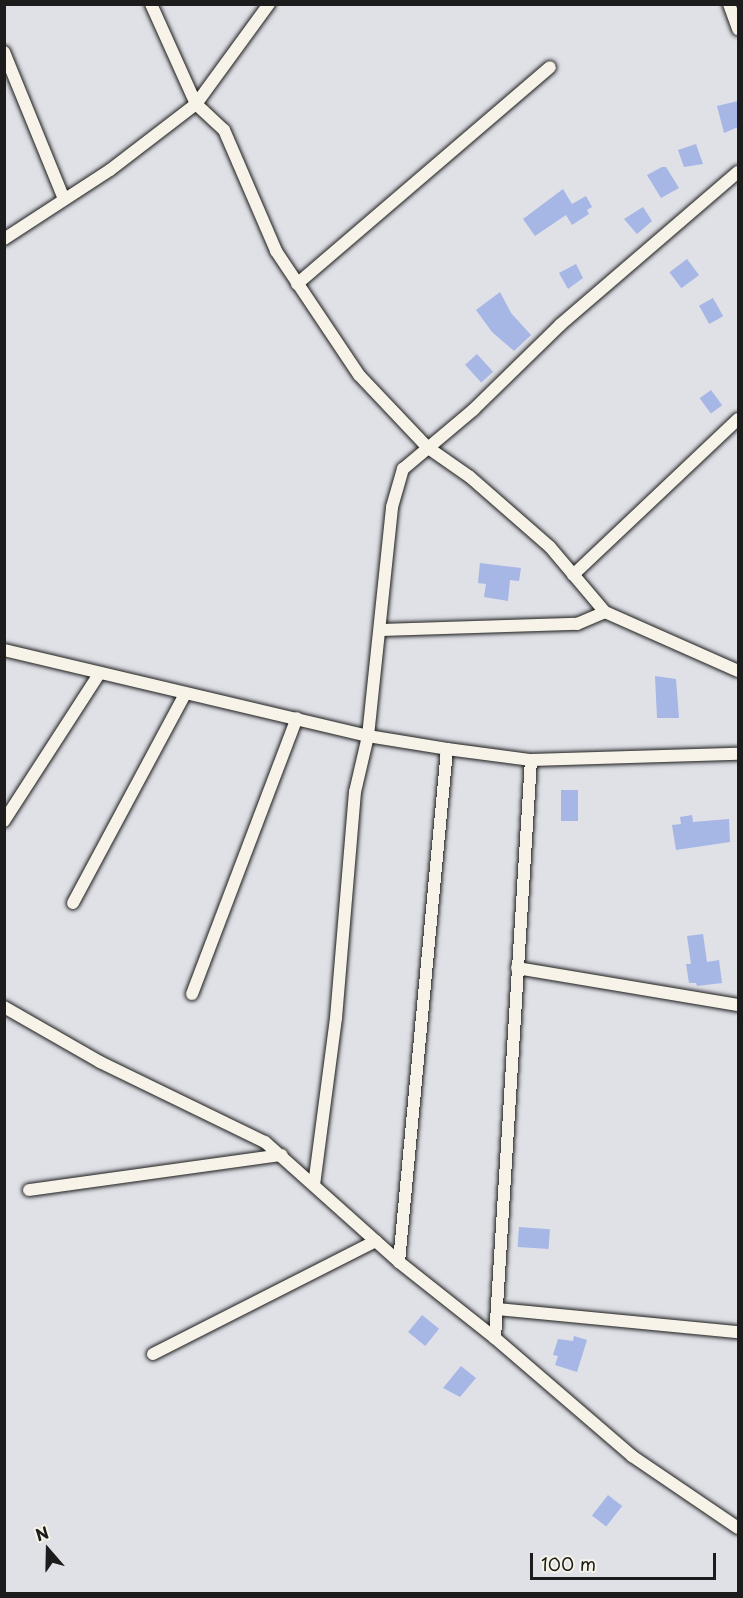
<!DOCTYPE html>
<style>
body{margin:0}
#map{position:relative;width:743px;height:1598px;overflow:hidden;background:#dfe1e7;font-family:"Playpen Sans",sans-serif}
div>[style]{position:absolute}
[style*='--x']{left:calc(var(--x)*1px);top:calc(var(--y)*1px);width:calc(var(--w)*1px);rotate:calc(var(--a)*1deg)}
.building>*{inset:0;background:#a6b6e5;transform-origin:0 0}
.roads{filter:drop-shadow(0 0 2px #1c1c1c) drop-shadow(0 0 2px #1c1c1c)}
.minor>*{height:12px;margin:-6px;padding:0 6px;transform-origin:6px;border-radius:6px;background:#f7f3e8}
span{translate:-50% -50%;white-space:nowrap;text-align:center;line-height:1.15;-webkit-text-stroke:4.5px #f7f3e8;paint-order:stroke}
.frame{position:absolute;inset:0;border:6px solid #1c1c1c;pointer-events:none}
.north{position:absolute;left:18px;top:1520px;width:60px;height:60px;-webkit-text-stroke:4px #f7f3e8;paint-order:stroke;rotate:340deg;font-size:16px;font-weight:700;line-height:24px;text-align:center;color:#1c1c1c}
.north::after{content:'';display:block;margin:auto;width:21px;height:27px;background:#1c1c1c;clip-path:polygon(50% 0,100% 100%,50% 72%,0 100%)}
.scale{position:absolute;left:530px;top:1553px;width:186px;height:27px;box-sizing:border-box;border:3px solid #1c1c1c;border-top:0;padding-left:8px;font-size:18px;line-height:21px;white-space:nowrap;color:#1c1c1c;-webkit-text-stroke:4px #f7f3e8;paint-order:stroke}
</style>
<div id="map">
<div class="building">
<div style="clip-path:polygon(738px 101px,738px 127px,724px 133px,717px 106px)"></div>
<div style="clip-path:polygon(696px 144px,703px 164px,684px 167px,678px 150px)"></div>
<div style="clip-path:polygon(662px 167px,666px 167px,679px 188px,661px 198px,647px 175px)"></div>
<div style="clip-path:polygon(563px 189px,572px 204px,586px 196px,592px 207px,587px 210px,589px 214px,572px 225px,566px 215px,535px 236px,523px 219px)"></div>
<div style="clip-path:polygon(643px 207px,652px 221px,637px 234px,624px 219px)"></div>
<div style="left:687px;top:259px;width:20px;height:22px;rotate:53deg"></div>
<div style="clip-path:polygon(576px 264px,583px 278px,568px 289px,559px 273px)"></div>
<div style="clip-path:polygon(500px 292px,511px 313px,531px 335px,514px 351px,492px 332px,476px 310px)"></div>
<div style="left:713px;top:298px;width:21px;height:16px;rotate:61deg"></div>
<div style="left:477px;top:354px;width:24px;height:16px;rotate:48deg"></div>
<div style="left:711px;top:390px;width:19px;height:14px;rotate:54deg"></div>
<div style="clip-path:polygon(480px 563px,521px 568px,519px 581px,510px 580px,508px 601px,484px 597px,486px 584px,478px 583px)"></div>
<div style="clip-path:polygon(655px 676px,676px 679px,679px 718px,657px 718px)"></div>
<div style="left:561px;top:790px;width:17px;height:31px"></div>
<div style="clip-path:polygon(692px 815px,693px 822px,729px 819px,730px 842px,676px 850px,672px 825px,681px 824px,680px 817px)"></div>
<div style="clip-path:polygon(703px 934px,707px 962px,719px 960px,722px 983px,697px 986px,696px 983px,689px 983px,686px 964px,691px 964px,687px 936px)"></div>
<div style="left:519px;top:1227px;width:31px;height:20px;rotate:4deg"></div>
<div style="left:422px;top:1315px;width:22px;height:22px;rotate:39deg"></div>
<div style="clip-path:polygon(574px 1336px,587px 1340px,577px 1372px,555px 1365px,558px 1356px,553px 1355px,558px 1339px,573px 1341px)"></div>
<div style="clip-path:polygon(461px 1366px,476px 1378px,460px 1397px,443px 1388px)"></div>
<div style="left:608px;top:1495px;width:18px;height:26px;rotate:38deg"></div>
</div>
<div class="roads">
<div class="minor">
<div style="--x:151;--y:4;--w:110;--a:65.8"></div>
<div style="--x:196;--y:104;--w:38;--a:43"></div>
<div style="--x:224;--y:130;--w:132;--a:66.7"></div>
<div style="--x:276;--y:251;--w:149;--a:56.2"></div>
<div style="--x:359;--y:375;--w:99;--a:46.6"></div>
<div style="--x:427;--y:447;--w:52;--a:34.9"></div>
<div style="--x:470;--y:477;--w:106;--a:41.2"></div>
<div style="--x:550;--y:547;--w:85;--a:49.8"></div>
<div style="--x:605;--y:612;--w:145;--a:23.9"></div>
<div style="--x:729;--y:4;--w:27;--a:70"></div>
<div style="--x:4;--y:52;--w:159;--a:67.8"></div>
<div style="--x:4;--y:239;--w:126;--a:-33.1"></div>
<div style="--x:110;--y:170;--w:108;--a:-37.5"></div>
<div style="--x:196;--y:104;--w:124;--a:-53.9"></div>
<div style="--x:297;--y:284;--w:333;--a:-40.6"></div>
<div style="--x:573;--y:575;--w:227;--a:-43.4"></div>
<div style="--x:381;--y:630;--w:196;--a:-1.8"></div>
<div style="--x:577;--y:624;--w:30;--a:-23"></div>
<div style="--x:4;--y:650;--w:374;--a:13.3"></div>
<div style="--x:368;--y:736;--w:80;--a:9.3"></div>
<div style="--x:447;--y:749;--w:85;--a:7.5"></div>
<div style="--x:531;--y:760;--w:207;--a:-1.7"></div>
<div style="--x:4;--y:821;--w:175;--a:-57.1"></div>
<div style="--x:73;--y:903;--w:237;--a:-61.8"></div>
<div style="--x:517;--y:968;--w:224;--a:9.5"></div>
<div style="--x:192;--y:994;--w:295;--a:-69.2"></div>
<div style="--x:4;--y:1007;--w:111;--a:29.8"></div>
<div style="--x:100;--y:1062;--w:183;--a:25.9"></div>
<div style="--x:265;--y:1142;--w:180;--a:41.8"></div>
<div style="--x:399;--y:1262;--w:122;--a:38.4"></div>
<div style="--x:495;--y:1338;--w:181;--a:40.7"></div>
<div style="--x:632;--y:1456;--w:128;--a:34.2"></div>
<div style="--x:314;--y:1185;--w:168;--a:-82.5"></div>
<div style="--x:336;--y:1018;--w:227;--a:-85.2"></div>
<div style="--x:355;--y:792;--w:57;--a:-76.9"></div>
<div style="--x:368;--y:736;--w:230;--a:-84"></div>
<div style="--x:392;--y:507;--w:40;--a:-74"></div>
<div style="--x:403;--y:469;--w:92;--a:-40.1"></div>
<div style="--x:473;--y:410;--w:122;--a:-44.3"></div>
<div style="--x:560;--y:325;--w:235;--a:-40.7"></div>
<div style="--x:29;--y:1190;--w:255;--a:-7.9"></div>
<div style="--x:399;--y:1262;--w:515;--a:-84.65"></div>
<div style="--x:498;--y:1309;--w:241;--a:5.5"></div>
<div style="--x:495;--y:1338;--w:579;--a:-86.44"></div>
<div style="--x:153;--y:1354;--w:250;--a:-26.9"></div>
</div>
</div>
<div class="frame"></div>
<div class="north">N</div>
<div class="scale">100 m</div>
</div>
